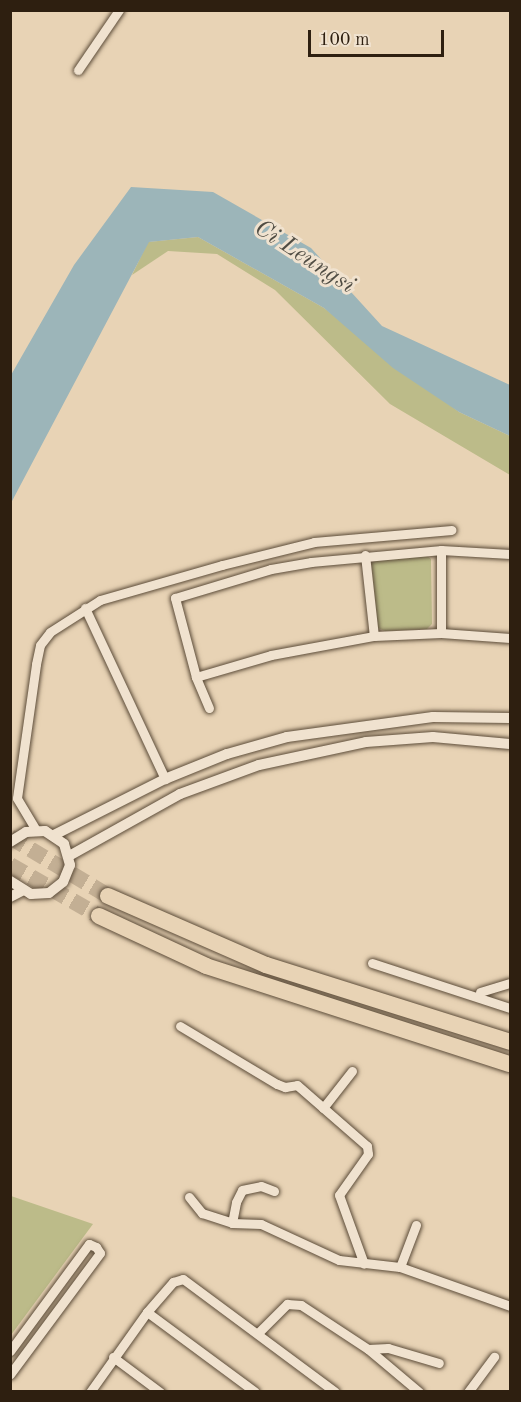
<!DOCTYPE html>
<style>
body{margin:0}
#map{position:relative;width:521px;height:1402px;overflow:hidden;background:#e8d3b5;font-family:"Old Standard TT",serif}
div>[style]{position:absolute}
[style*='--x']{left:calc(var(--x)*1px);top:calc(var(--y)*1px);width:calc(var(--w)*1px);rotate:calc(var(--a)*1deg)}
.green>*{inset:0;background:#bcbb89}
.water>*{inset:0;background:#9cb5b9}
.motorway-tunnel>*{height:16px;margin-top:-8px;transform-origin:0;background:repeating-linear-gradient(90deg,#c3af94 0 16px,transparent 0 24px)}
.roads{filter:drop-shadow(0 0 2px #5c4c39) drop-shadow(0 0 2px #5c4c39)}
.minor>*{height:9px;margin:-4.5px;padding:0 4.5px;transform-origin:4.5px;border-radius:4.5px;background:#f0e2cf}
.tertiary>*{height:10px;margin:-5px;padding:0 5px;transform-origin:5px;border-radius:5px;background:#f0e2cf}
.motorway>*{height:16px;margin:-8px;padding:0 8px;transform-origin:8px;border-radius:8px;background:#e8d3b5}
span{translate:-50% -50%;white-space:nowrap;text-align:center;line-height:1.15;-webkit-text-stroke:6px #f0e2cf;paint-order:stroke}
.water-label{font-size:24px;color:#4f4c43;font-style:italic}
.frame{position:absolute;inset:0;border:12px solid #2e1f10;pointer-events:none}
.scale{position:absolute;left:308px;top:30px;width:136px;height:27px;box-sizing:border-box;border:3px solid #2e1f10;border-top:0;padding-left:8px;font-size:18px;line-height:21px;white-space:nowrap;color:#2e1f10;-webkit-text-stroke:4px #f0e2cf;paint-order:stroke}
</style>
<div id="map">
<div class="green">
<div style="clip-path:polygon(198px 237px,324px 308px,459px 412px,510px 436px,510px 475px,390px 404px,275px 290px,217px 254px,168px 251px,132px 275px,148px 242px)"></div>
<div style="clip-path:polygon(426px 555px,431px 559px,432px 624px,427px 629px,385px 631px,378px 628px,371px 560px)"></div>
<div style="clip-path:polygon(11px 1196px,93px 1224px,11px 1335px,10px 1196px)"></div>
</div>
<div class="water">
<div style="clip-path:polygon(131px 187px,213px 192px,311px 248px,382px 326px,510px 385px,510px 436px,459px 412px,393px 368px,324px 308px,198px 237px,149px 242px,11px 503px,11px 375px,74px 265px)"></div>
</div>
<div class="motorway-tunnel">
<div style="--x:10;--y:837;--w:114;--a:31"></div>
<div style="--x:10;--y:865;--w:103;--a:29.8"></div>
</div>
<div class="roads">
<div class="minor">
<div style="--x:78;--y:70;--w:73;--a:-55.7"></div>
<div style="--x:441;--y:550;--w:83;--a:90"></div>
<div style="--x:365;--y:555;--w:81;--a:83.7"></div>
<div style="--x:85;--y:608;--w:189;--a:64.9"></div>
<div style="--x:196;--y:677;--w:78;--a:-16.3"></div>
<div style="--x:271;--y:655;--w:105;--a:-10.5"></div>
<div style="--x:374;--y:636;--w:67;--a:-2.6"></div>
<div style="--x:441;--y:633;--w:69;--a:4.1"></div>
<div style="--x:209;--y:708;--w:34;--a:-113"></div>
<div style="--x:196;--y:677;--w:82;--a:-104.9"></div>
<div style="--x:175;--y:598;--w:100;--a:-16.8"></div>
<div style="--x:271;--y:569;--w:41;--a:-9.9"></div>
<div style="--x:311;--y:562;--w:131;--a:-5.3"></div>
<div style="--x:441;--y:550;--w:69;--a:3.3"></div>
<div style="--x:36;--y:830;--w:37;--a:-121"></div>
<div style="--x:17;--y:798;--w:135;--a:-81.9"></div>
<div style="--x:36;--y:664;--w:19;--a:-78"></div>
<div style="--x:40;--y:645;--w:16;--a:-52"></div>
<div style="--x:50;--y:632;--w:59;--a:-32.6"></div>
<div style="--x:100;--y:600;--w:127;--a:-16"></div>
<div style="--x:222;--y:565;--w:95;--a:-14"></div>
<div style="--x:314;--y:542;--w:138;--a:-5"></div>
<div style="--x:372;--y:963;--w:145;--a:18.1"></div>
<div style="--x:480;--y:992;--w:31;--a:-17"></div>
<div style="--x:180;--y:1026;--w:113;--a:30.9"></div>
<div style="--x:277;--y:1084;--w:9;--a:21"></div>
<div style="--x:285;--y:1087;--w:12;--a:-9"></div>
<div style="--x:297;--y:1085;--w:93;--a:41.1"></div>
<div style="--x:367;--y:1146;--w:8;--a:83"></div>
<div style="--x:368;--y:1154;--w:50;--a:125.3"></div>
<div style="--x:339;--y:1195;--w:73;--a:70.1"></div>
<div style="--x:323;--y:1108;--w:47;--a:-51.9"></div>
<div style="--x:189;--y:1197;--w:21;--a:51"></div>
<div style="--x:202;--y:1213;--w:32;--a:18"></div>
<div style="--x:232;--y:1223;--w:29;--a:2"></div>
<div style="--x:261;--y:1224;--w:86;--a:24.8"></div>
<div style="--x:339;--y:1260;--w:61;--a:6.5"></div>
<div style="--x:400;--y:1267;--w:117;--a:19.5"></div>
<div style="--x:232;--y:1223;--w:21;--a:-79"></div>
<div style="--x:236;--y:1202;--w:13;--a:-63"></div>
<div style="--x:242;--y:1190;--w:19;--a:-12"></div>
<div style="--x:261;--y:1186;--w:14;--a:21"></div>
<div style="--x:400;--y:1267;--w:45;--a:-69.1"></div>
<div style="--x:147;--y:1312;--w:134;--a:36.5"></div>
<div style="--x:259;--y:1332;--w:40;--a:-45"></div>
<div style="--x:287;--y:1304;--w:14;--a:4"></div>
<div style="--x:301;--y:1305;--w:80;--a:33.3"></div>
<div style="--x:368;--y:1349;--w:67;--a:40.1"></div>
<div style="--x:368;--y:1349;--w:20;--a:-3"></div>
<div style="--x:388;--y:1348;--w:53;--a:16.4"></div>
<div style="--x:10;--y:1351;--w:133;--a:-53.6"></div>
<div style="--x:89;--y:1244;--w:8;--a:23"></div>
<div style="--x:96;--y:1247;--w:7;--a:56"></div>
<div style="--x:100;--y:1253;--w:151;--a:126.6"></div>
<div style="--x:113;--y:1357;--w:59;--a:36.7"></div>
<div style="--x:90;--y:1392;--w:98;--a:-54.5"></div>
<div style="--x:147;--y:1312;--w:40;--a:-49"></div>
<div style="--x:173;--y:1282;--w:10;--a:-17"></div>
<div style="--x:183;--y:1279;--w:189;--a:36.6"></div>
<div style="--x:468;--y:1392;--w:44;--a:-53.4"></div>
</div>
<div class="tertiary">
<div style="--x:54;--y:835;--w:124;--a:-26.8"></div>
<div style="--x:165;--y:779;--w:67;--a:-22"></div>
<div style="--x:227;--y:754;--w:62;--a:-15.8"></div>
<div style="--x:287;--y:737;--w:147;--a:-7.8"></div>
<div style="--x:433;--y:717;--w:77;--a:0.7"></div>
<div style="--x:10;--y:842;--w:19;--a:-32"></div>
<div style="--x:26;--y:832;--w:19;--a:-3"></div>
<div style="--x:45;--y:831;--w:23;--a:34"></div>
<div style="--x:64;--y:844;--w:22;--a:74"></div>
<div style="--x:70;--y:865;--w:18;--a:112"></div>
<div style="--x:63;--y:882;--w:18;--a:142"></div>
<div style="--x:49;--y:893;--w:18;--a:177"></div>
<div style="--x:31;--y:894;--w:25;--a:-148"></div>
<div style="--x:69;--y:856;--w:127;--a:-29.2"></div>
<div style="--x:180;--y:794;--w:84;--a:-20.2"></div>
<div style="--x:259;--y:765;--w:109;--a:-12.1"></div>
<div style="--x:366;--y:742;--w:67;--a:-4.3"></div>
<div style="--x:433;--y:737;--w:77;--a:5.2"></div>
<div style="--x:10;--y:897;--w:13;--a:-27"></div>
</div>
<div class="motorway">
<div style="--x:108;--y:896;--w:172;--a:23.6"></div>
<div style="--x:266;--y:965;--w:256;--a:17.5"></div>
<div style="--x:99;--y:916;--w:118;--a:25"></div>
<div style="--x:206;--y:966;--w:319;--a:17.9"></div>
</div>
</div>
<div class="water-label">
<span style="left:304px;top:258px;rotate:33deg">Ci Leungsi</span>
</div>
<div class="frame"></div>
<div class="scale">100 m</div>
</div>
